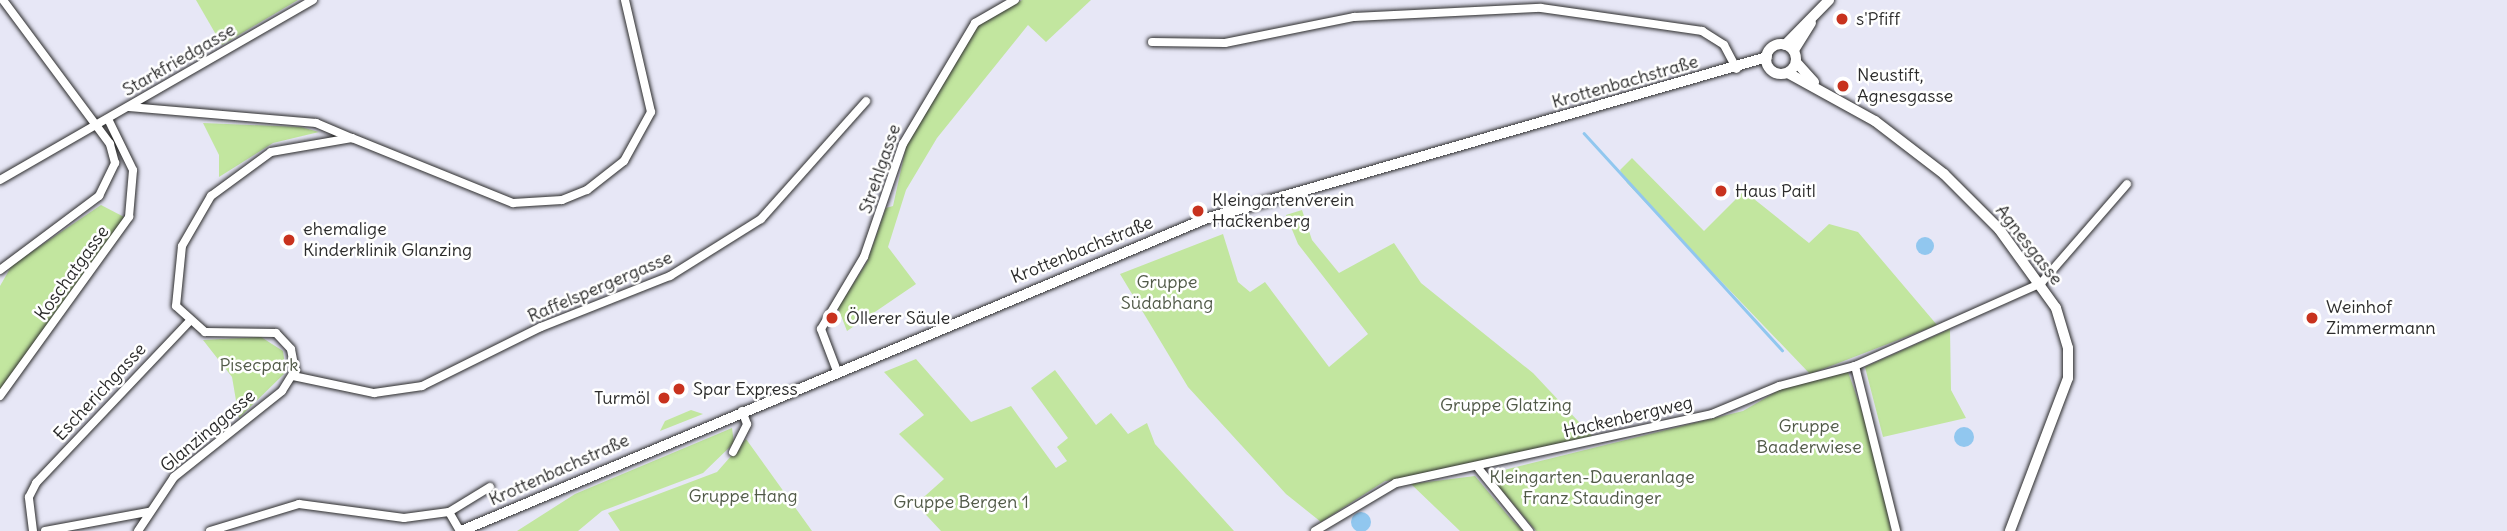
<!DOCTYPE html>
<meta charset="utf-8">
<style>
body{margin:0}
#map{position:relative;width:2507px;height:531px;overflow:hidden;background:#e7e7f6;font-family:Delius,sans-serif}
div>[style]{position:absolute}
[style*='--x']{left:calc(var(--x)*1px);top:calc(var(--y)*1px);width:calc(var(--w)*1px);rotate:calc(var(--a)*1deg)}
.green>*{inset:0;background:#c2e69f}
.water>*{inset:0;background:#91c7ef}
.round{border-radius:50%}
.stream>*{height:2.5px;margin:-1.25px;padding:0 1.25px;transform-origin:1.25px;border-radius:1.25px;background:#91c7ef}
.roads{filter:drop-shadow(0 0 2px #2b2b2b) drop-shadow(0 0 2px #2b2b2b)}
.minor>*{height:8px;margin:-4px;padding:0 4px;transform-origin:4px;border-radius:4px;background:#fff}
.tertiary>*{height:10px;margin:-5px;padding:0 5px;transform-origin:5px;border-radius:5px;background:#fff}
.secondary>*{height:10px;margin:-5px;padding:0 5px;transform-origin:5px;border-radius:5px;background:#fff}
.secondary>.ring{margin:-5px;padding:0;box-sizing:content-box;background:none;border:10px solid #fff;border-radius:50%}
.dots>*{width:19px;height:19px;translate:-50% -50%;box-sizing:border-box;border:4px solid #fff;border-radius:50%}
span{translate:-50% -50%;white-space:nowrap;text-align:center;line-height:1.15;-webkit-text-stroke:5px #fff;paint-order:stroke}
.poi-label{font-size:18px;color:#2b2b2b}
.left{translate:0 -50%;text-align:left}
.right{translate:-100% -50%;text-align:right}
.street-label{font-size:18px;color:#2b2b2b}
.park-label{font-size:18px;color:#515a48}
</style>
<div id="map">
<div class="green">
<div style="clip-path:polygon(196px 0,298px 0,222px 45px)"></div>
<div style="clip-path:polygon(1022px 0,1091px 0,1046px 42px,1028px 25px,937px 138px,906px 190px,888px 247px,916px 284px,847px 331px,838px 308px,867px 262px,886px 208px,893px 206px,908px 138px,976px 25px)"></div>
<div style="clip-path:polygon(203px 123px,301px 127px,319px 132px,273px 143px,219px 177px,219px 155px)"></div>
<div style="clip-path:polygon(1632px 158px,1704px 231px,1744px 191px,1809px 243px,1829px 224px,1858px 232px,1937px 325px,1810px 374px,1627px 183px,1620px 170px)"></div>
<div style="clip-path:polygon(101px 205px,126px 218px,0 390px,0 286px,12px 265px)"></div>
<div style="clip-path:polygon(1302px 210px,1312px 240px,1339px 273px,1394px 243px,1421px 283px,1533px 373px,1593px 437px,1440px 475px,1385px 481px,1321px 522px,1286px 494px,1188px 387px,1120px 274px,1223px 234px,1238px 282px,1250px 292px,1265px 282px,1329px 367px,1368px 334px,1298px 244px,1286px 215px)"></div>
<div style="clip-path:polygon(1950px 329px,1951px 390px,1966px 418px,1883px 437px,1865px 367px)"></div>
<div style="clip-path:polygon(261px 337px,283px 351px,286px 372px,239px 418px,232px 377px,203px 340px)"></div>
<div style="clip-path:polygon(916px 359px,971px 422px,1011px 406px,1056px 468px,1067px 461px,1057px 447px,1068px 438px,1031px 388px,1055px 370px,1096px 425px,1111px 413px,1128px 434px,1147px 423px,1155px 444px,1234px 531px,941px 531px,916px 504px,944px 479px,899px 434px,924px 415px,884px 372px)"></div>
<div style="clip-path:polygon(1848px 372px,1875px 447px,1891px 531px,1536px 531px,1488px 474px,1743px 411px,1781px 389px)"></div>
<div style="clip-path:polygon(691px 410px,703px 414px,660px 431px,665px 421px)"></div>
<div style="clip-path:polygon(732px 428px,734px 443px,703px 473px,602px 511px,578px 531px,517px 531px,575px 494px)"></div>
<div style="clip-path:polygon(746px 439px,812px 531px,620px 531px,608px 513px,717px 472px)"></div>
<div style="clip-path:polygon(1475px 476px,1510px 518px,1523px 531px,1460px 531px,1411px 484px)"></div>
</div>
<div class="water">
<div class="round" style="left:1916px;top:237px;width:18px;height:18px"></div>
<div class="round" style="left:1954px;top:427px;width:20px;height:20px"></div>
<div class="round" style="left:1351px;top:512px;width:20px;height:20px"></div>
</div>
<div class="stream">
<div style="--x:1584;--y:133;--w:294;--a:47.6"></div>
</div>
<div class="roads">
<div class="minor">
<div style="--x:1152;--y:42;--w:73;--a:0.8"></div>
<div style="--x:1225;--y:43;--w:132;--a:-11.4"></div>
<div style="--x:1354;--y:17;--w:187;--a:-2.8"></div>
<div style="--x:1541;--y:8;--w:163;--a:8.1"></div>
<div style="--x:1702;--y:31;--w:26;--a:32"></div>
<div style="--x:1724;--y:45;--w:27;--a:62"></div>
<div style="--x:129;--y:107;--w:188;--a:4.9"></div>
<div style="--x:316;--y:123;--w:39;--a:23"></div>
<div style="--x:0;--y:180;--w:361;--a:-29.9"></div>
<div style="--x:0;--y:270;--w:124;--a:-36.8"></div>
<div style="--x:99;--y:196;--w:37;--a:-64"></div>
<div style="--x:115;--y:163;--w:20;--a:-105"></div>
<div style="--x:110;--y:144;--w:179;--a:-126.6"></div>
<div style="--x:1855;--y:366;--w:170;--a:76"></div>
<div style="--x:837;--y:371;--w:45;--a:-110.9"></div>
<div style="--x:821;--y:329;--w:84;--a:-59.2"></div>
<div style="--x:864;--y:257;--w:120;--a:-71"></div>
<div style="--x:903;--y:144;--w:141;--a:-59.2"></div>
<div style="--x:975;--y:23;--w:46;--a:-29.9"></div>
<div style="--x:293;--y:376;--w:83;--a:11.9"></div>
<div style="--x:374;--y:393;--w:49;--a:-8.3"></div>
<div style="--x:422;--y:386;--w:133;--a:-26.4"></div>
<div style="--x:541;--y:327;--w:139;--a:-21.6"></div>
<div style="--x:670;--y:276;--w:107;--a:-32.1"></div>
<div style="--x:761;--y:219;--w:158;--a:-48.3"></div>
<div style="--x:0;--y:396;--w:221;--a:-54.2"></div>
<div style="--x:129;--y:217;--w:47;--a:-85.1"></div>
<div style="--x:133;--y:170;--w:57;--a:-116.1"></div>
<div style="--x:733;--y:452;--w:31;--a:-63"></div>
<div style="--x:747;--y:424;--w:14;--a:-111"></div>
<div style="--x:1479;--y:469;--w:80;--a:51.1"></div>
<div style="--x:449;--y:512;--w:48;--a:-31.4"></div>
<div style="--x:33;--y:531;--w:34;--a:-97"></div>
<div style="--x:29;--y:497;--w:16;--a:-63"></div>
<div style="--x:36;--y:483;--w:221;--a:-46.5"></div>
<div style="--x:45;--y:531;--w:105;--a:-10.5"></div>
<div style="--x:138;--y:531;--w:65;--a:-56.3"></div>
<div style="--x:174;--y:477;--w:138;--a:-38.5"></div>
<div style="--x:282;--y:391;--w:25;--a:-58"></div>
<div style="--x:295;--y:370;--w:21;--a:-101"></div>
<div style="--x:291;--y:349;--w:22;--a:-133"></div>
<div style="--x:276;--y:333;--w:71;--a:-179.2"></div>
<div style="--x:205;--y:332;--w:39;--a:-138"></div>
<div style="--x:176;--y:306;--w:60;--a:-84.3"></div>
<div style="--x:182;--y:246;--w:58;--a:-59.9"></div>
<div style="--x:211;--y:196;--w:74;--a:-36.3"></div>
<div style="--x:271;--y:152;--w:82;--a:-9.8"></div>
<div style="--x:352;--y:138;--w:174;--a:22"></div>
<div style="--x:513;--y:203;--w:49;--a:-3.5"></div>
<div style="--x:562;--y:200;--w:27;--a:-22"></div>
<div style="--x:587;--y:190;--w:47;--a:-38.1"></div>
<div style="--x:624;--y:161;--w:56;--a:-61.1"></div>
<div style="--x:651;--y:112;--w:115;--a:-103.1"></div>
<div style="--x:210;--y:531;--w:93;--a:-16.9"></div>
<div style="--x:299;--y:504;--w:106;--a:7.6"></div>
<div style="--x:404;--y:518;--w:45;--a:-7.6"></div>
<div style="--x:449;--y:512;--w:22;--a:60"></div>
<div style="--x:1315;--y:531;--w:94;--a:-30.7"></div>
<div style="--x:1396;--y:483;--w:323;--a:-12.3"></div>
<div style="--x:1712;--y:414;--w:73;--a:-22.7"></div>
<div style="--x:1779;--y:386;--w:79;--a:-14.7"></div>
<div style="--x:1855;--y:366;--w:204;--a:-24"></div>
<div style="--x:2041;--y:283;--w:131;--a:-49"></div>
</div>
<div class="tertiary">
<div style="--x:1796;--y:62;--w:27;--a:48"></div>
<div style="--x:1788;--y:73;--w:99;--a:28.9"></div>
<div style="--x:1875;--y:121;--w:87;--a:37.5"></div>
<div style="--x:1944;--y:174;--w:78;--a:45"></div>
<div style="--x:1999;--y:229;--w:97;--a:54.2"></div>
<div style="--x:2056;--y:308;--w:42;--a:73.3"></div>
<div style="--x:2068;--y:348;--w:30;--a:90"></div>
<div style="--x:2068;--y:378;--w:164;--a:110.8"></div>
</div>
<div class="secondary">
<div class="ring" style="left:1766px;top:44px;width:20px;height:20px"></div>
<div style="--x:1785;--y:45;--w:63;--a:-45.6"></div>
<div style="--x:1794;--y:50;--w:32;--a:-58"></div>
<div style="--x:461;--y:531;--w:807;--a:-22.75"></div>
<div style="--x:1205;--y:219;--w:585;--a:-16.08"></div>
</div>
</div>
<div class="dots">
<div style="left:1842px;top:19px;background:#c8321e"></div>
<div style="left:1843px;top:86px;background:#c8321e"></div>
<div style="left:1721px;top:191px;background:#c8321e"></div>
<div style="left:1198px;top:211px;background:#c8321e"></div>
<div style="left:289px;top:240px;background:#c8321e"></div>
<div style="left:832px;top:318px;background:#c8321e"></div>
<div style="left:2312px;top:318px;background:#c8321e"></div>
<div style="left:679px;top:389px;background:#c8321e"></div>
<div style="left:664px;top:398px;background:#c8321e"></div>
</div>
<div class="poi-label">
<span class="left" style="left:1856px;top:19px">s'Pfiff</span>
<span class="left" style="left:1857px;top:86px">Neustift,<br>Agnesgasse</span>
<span class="left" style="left:1735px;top:191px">Haus Paitl</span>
<span class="left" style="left:1212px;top:211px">Kleingartenverein<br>Hackenberg</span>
<span class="left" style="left:303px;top:240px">ehemalige<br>Kinderklinik Glanzing</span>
<span class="left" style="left:2326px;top:318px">Weinhof<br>Zimmermann</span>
<span class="left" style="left:846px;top:318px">Öllerer Säule</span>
<span class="left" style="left:693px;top:389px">Spar Express</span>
<span class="right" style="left:650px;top:398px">Turmöl</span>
</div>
<div class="street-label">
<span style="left:179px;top:60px;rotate:-30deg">Starkfriedgasse</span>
<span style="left:1625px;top:82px;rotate:-16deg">Krottenbachstraße</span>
<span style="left:880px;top:169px;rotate:-71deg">Strehlgasse</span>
<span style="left:2029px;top:245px;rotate:52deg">Agnesgasse</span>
<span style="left:1082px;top:250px;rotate:-22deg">Krottenbachstraße</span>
<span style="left:72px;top:273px;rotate:-54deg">Koschatgasse</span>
<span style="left:600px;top:287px;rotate:-23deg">Raffelspergergasse</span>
<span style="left:100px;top:392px;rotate:-47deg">Escherichgasse</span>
<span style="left:1628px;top:417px;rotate:-13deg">Hackenbergweg</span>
<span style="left:208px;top:431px;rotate:-40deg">Glanzinggasse</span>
<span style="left:559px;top:470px;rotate:-24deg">Krottenbachstraße</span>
</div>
<div class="park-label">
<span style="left:1167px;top:293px">Gruppe<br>Südabhang</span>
<span style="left:259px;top:365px">Pisecpark</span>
<span style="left:1506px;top:405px">Gruppe Glatzing</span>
<span style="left:1809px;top:437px">Gruppe<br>Baaderwiese</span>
<span style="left:1592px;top:488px">Kleingarten-Daueranlage<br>Franz Staudinger</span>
<span style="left:743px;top:496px">Gruppe Hang</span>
<span style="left:961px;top:502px">Gruppe Bergen 1</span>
</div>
</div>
